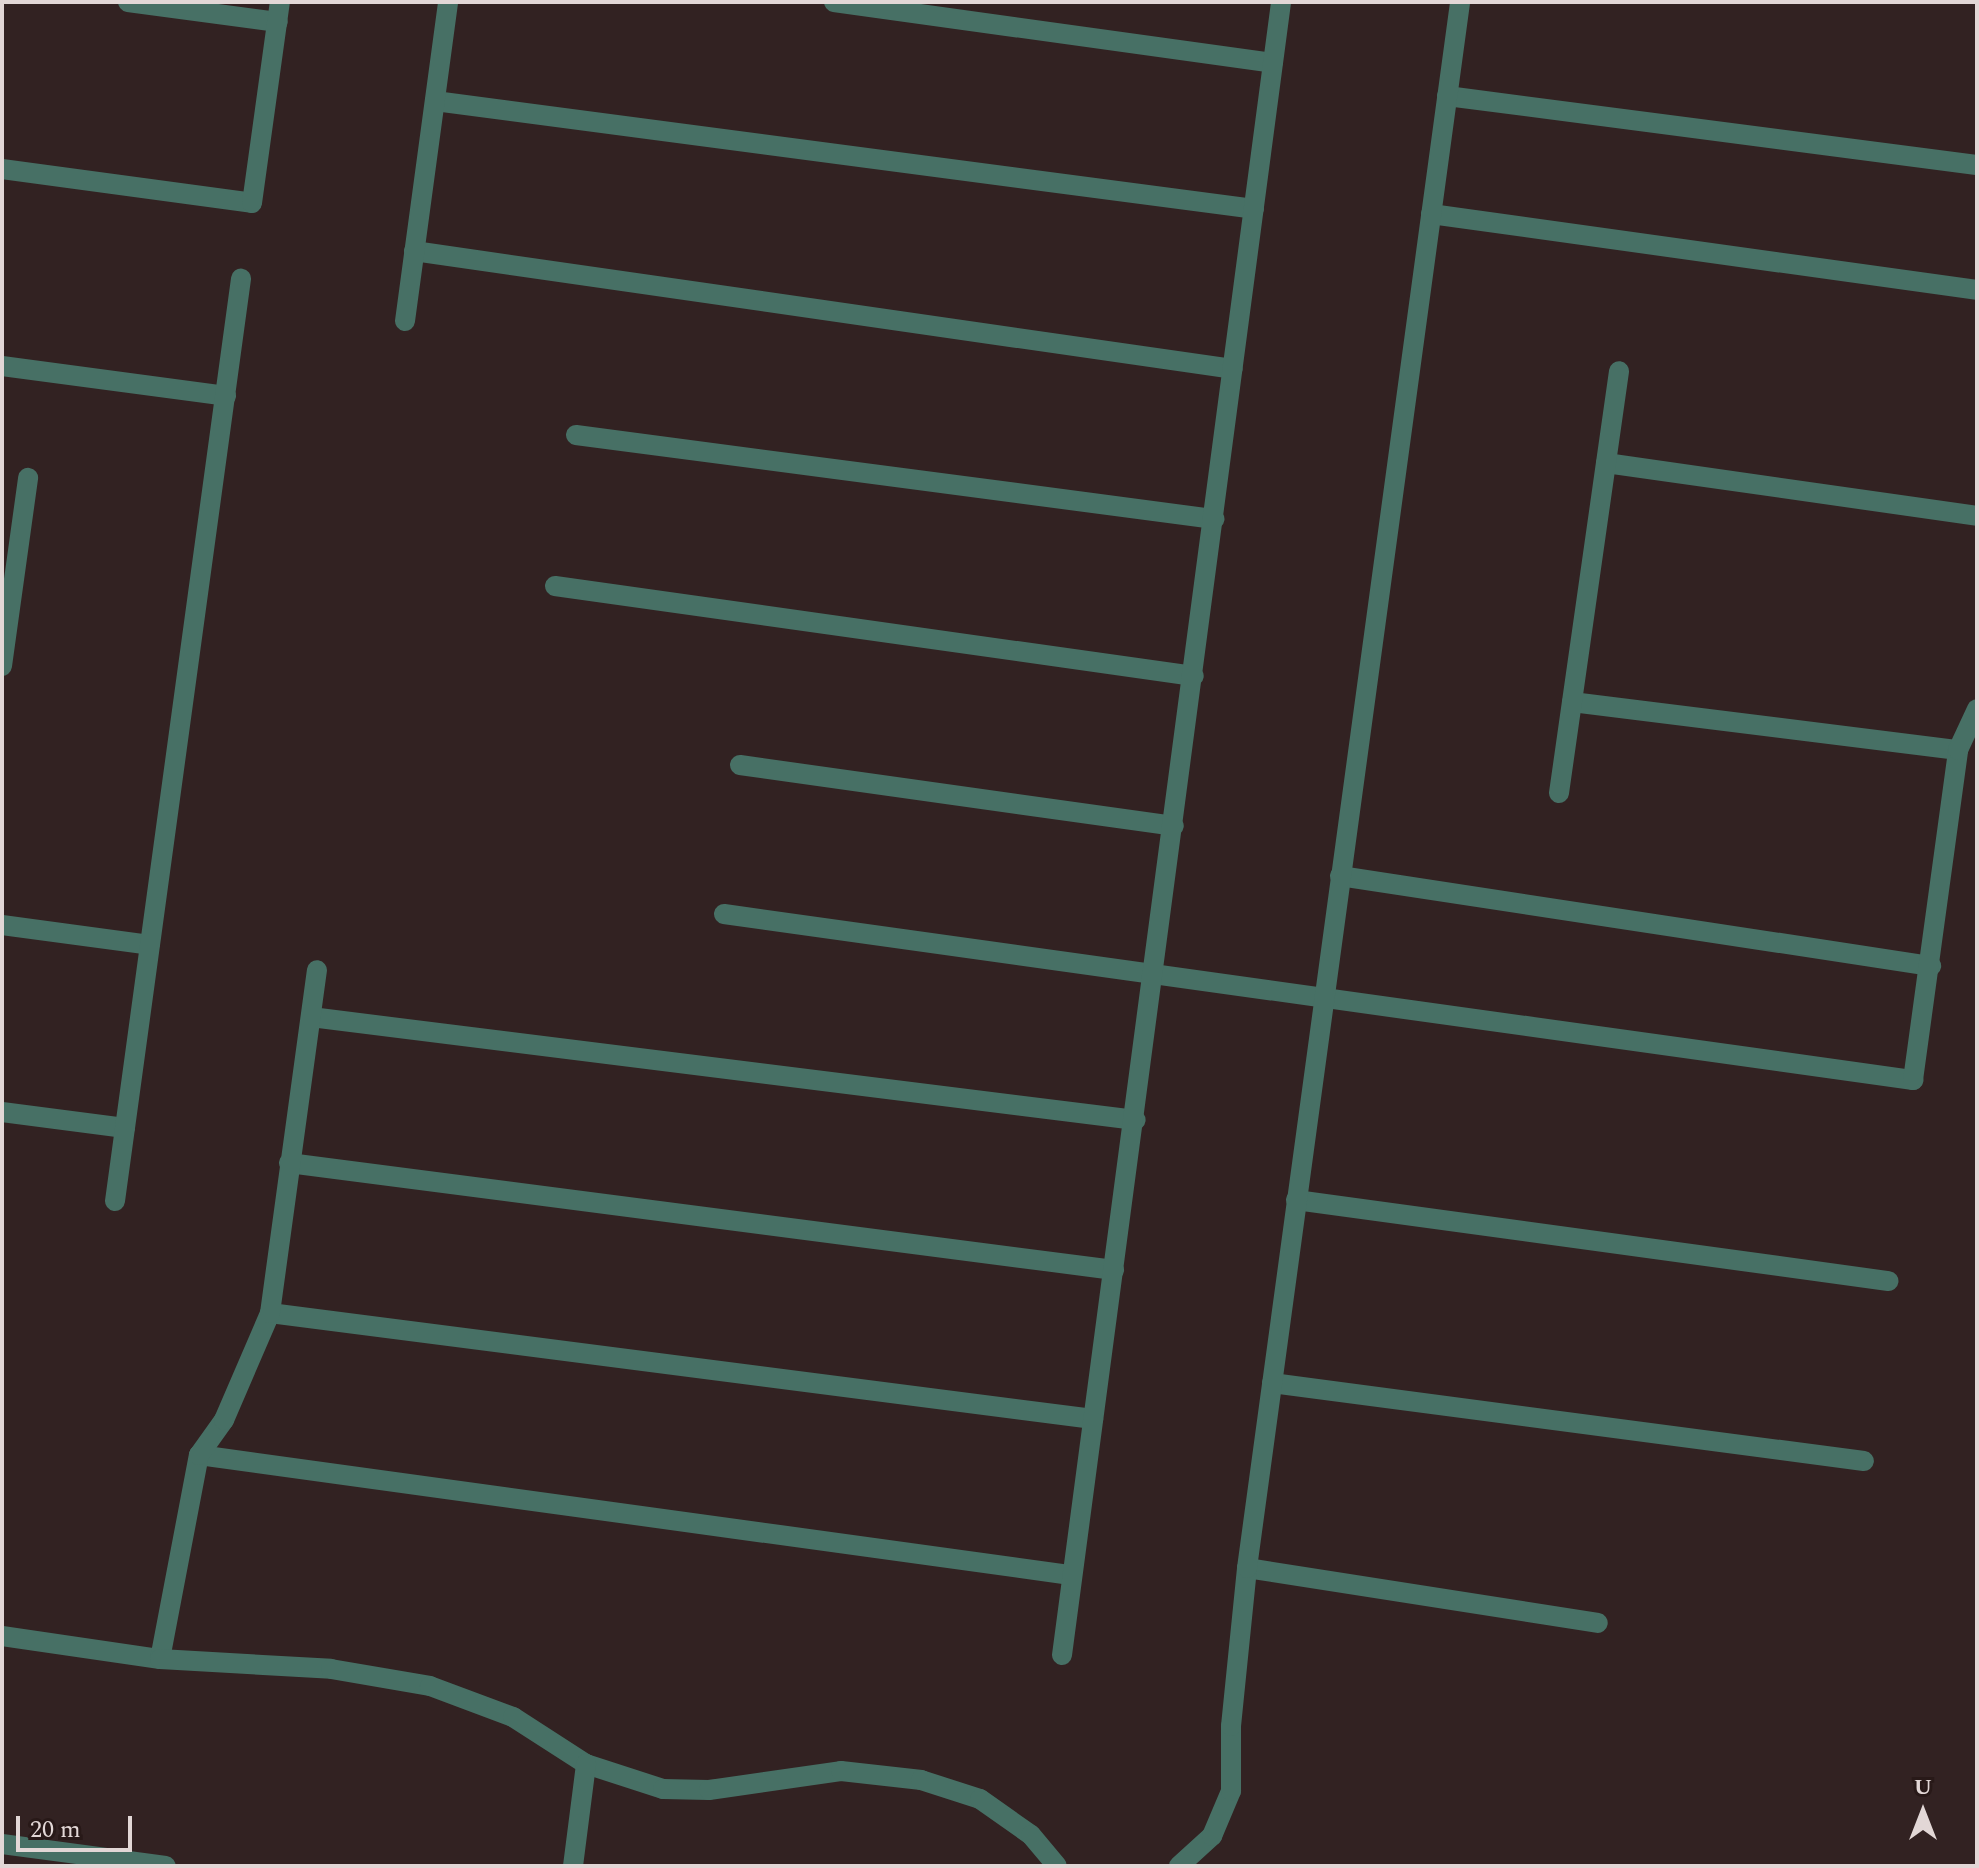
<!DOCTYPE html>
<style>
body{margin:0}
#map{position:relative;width:1979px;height:1868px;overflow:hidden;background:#322222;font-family:Spectral,serif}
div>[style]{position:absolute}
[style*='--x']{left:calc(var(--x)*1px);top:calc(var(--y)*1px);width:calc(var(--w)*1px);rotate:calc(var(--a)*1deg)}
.minor>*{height:20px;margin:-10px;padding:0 10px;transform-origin:10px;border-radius:10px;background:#477065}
span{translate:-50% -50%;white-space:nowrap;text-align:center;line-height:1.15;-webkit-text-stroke:6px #281918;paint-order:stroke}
.frame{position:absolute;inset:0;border:4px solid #e2d7d6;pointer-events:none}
.north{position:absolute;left:1883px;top:1772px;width:80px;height:80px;-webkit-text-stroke:6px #281918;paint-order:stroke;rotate:0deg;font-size:22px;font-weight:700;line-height:32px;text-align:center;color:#e2d7d6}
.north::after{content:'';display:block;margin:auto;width:28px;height:36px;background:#e2d7d6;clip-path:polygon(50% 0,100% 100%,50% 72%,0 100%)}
.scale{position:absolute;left:16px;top:1816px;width:116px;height:36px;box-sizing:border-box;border:4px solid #e2d7d6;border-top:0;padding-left:10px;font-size:24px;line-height:28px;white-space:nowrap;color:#e2d7d6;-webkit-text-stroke:6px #281918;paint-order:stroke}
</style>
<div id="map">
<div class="minor">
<div style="--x:128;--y:2;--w:151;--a:7.6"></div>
<div style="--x:834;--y:2;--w:443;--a:7.9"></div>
<div style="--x:1447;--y:96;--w:534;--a:7.42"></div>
<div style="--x:435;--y:101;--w:826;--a:7.51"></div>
<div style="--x:2;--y:169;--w:252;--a:7.7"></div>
<div style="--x:252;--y:203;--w:203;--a:-82.1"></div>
<div style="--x:1431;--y:214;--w:551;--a:7.92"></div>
<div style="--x:414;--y:251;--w:827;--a:8.2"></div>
<div style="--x:405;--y:321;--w:322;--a:-82.3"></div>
<div style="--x:2;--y:366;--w:226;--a:7.6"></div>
<div style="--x:576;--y:435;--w:644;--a:7.5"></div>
<div style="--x:1606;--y:463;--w:375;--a:8.1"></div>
<div style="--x:555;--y:586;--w:645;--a:8.02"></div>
<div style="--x:2;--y:666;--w:190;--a:-82.1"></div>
<div style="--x:1572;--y:702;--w:389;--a:7.1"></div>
<div style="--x:740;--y:765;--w:438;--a:8"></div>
<div style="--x:1559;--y:793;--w:426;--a:-81.9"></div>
<div style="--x:1340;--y:876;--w:598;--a:8.66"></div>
<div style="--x:724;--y:914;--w:1201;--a:7.95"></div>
<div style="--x:1913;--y:1080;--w:333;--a:-82.2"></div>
<div style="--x:1958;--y:750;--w:45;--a:-65.1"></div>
<div style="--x:2;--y:925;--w:149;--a:7.7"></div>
<div style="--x:311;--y:1017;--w:831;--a:7.12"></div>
<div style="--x:2;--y:1112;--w:124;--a:7.4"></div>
<div style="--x:289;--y:1163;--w:832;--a:7.39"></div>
<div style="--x:1296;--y:1200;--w:598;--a:7.79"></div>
<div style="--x:115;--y:1201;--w:931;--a:-82.22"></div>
<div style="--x:270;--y:1313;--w:830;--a:7.34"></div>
<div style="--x:1272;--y:1383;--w:597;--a:7.51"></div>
<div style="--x:199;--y:1455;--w:880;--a:7.84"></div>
<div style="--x:1247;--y:1568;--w:355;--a:8.9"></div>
<div style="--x:2;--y:1636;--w:160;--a:8.3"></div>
<div style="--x:160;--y:1659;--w:208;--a:-79.2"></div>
<div style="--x:199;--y:1455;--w:43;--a:-54.5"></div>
<div style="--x:224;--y:1420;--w:116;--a:-66.7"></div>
<div style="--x:270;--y:1313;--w:346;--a:-82.2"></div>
<div style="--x:1062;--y:1655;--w:1667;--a:-82.45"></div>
<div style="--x:160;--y:1659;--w:171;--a:3.3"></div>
<div style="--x:331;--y:1669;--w:100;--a:9.7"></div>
<div style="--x:430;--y:1686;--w:89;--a:20.5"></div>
<div style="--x:513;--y:1717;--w:87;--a:32.8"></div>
<div style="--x:586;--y:1764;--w:81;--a:18"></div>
<div style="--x:663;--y:1789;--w:46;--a:1.2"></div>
<div style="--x:709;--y:1790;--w:133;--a:-8.2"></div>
<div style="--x:841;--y:1771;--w:81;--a:6.4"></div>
<div style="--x:921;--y:1780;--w:62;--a:17.9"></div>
<div style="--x:980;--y:1799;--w:62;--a:35.2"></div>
<div style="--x:1031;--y:1835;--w:40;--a:50"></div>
<div style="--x:2;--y:1844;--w:165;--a:7.6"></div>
<div style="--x:573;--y:1866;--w:103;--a:-82.7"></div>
<div style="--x:1179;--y:1866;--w:45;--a:-42.3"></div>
<div style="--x:1212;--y:1836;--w:49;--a:-67.1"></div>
<div style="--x:1231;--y:1791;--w:65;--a:-90"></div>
<div style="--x:1231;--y:1726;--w:159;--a:-84.2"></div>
<div style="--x:1247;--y:1568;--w:1580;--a:-82.25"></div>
</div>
<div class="frame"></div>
<div class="north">U</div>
<div class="scale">20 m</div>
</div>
